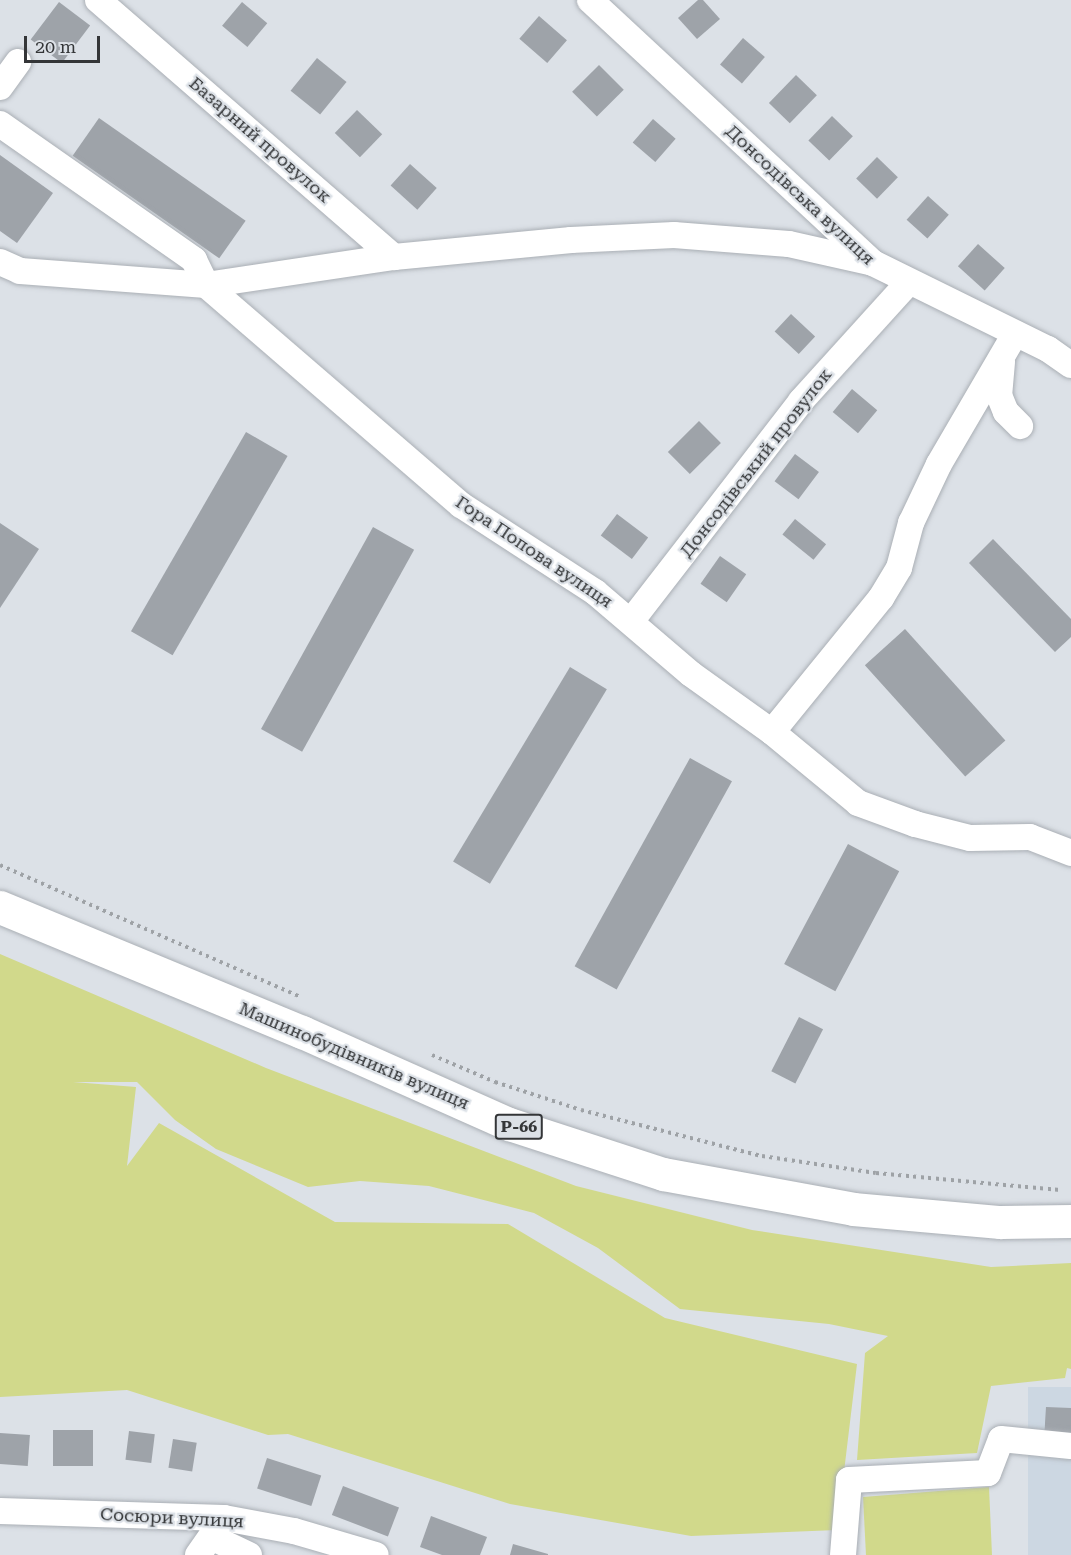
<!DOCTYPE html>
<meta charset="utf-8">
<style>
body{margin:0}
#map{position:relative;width:1071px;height:1555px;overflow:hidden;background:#dce1e7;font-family:"Roboto Serif",serif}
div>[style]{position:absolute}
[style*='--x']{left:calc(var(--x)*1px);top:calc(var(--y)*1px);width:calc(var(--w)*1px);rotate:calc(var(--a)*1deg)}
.built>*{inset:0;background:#ccd7e2;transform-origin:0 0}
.green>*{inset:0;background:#d1d98b}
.building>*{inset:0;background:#9ea3a9;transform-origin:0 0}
.path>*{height:4px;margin-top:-2px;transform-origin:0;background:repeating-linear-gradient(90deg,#9ea2a6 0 3px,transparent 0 7.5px)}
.roads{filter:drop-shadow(0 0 2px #aaafb5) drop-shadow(0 0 2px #aaafb5)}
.minor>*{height:26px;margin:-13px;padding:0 13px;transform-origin:13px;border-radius:13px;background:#fff}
.major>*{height:33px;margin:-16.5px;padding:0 16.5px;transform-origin:16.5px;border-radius:16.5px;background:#fff}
span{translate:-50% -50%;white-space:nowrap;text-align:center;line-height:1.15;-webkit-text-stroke:4.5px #dce1e7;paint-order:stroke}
.shield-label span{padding:2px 4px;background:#dce1e7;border:2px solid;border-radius:4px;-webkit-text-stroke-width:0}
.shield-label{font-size:16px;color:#343638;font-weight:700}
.street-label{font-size:18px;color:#343638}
.scale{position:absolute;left:24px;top:36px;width:76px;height:27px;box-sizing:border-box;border:3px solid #343638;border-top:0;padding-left:8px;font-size:18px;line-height:21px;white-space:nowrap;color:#343638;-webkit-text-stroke:4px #dce1e7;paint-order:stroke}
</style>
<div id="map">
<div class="built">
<div style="left:1071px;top:1387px;width:168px;height:43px;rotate:90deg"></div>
</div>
<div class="green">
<div style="clip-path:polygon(0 954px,266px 1068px,576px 1186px,752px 1230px,991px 1267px,1071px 1263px,1071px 1369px,1067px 1368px,1065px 1378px,991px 1386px,977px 1453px,857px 1460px,865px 1353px,888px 1336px,829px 1324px,680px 1309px,598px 1248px,534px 1213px,429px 1186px,360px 1181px,308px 1187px,216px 1149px,175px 1120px,137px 1082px,73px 1082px,136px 1087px,127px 1166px,159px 1123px,335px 1222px,508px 1224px,665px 1318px,857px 1364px,837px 1530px,691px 1536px,510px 1504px,288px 1434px,268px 1435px,127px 1390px,0 1397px)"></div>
<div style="clip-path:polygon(989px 1487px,992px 1555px,866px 1555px,863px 1497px)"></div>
</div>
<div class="building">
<div style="clip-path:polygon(698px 0,703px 0,720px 19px,697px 39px,678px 18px)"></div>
<div style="left:59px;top:2px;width:39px;height:47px;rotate:37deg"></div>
<div style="left:242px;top:2px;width:33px;height:31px;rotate:40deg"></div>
<div style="left:539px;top:16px;width:37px;height:30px;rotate:41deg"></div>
<div style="left:743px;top:38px;width:29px;height:35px;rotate:41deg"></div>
<div style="left:317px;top:58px;width:38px;height:42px;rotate:39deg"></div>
<div style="left:599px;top:65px;width:35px;height:38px;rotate:45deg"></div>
<div style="left:796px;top:75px;width:29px;height:39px;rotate:44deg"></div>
<div style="left:357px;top:110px;width:35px;height:32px;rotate:44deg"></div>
<div style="left:832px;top:116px;width:29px;height:34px;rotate:44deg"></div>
<div style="left:99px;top:118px;width:179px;height:46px;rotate:35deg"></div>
<div style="left:653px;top:119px;width:30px;height:31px;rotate:41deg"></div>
<div style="clip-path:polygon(0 155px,53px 193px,17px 243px,0 231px)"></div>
<div style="left:877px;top:157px;width:29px;height:30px;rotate:44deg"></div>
<div style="left:410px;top:164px;width:36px;height:29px;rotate:42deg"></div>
<div style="left:928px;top:196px;width:28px;height:32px;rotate:42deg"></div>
<div style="left:978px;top:244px;width:36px;height:30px;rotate:42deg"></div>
<div style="left:791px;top:314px;width:33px;height:24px;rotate:43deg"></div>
<div style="left:852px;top:389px;width:33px;height:30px;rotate:40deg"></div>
<div style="left:699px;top:421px;width:31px;height:44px;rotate:45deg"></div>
<div style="left:246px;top:432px;width:48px;height:230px;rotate:30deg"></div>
<div style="left:795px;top:454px;width:30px;height:34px;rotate:37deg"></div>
<div style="left:617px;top:514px;width:39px;height:27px;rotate:37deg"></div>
<div style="left:795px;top:519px;width:40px;height:20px;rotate:39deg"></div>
<div style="clip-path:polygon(0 523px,39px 549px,0 608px)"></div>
<div style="left:373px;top:527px;width:47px;height:231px;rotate:29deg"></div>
<div style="clip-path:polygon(993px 539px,1071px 619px,1071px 637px,1055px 652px,969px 563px)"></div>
<div style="left:720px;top:556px;width:32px;height:34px;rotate:35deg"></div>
<div style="left:905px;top:629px;width:150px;height:54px;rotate:48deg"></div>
<div style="left:570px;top:667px;width:43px;height:227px;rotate:31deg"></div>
<div style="left:690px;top:758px;width:48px;height:238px;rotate:29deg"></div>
<div style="left:848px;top:844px;width:58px;height:136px;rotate:28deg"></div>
<div style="left:799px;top:1017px;width:27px;height:61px;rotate:27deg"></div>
<div style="clip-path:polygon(1046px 1407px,1071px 1408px,1071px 1444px,1044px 1440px)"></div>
<div style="left:53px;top:1430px;width:40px;height:36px"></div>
<div style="left:129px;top:1431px;width:26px;height:29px;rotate:7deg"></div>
<div style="left:0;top:1433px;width:30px;height:31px;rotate:4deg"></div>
<div style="left:173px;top:1439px;width:24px;height:29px;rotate:9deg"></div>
<div style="left:267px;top:1458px;width:57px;height:32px;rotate:18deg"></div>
<div style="left:343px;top:1486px;width:60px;height:31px;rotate:21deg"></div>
<div style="clip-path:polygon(431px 1516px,487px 1537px,480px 1555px,442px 1555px,420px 1547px)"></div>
<div style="clip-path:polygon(513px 1544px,548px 1554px,548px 1555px,510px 1555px)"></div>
</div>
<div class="path">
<div style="--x:0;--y:865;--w:326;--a:23.7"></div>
<div style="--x:432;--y:1055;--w:69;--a:23.2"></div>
<div style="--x:495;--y:1082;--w:90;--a:18"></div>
<div style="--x:581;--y:1110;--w:187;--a:14.3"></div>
<div style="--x:762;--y:1156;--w:115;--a:8.5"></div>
<div style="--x:876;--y:1173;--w:185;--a:5.3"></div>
</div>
<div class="roads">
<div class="minor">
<div style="--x:98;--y:0;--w:392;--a:41"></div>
<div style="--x:590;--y:0;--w:386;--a:42.9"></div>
<div style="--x:873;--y:263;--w:195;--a:26.2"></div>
<div style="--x:1048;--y:349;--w:28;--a:35"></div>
<div style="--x:0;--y:87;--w:31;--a:-54"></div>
<div style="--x:0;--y:124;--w:237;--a:35"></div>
<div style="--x:194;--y:260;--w:28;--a:64"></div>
<div style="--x:206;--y:285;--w:190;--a:-8.5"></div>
<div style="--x:394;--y:257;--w:178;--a:-5.5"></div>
<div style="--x:571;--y:240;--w:103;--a:-2.8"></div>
<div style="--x:674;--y:235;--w:115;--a:4.5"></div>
<div style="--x:789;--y:244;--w:86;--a:12.7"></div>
<div style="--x:0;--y:262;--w:22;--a:24"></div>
<div style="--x:20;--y:271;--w:187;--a:4.3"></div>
<div style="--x:206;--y:285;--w:337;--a:40.8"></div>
<div style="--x:461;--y:505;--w:160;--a:33"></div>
<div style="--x:595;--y:592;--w:126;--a:40.5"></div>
<div style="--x:691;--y:674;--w:100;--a:35.6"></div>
<div style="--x:772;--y:732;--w:112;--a:39.5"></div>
<div style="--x:858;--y:803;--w:61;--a:20.2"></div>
<div style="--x:915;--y:824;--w:57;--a:14.3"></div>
<div style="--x:970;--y:838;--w:60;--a:-1"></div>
<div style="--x:1030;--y:837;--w:44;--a:21.3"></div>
<div style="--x:1002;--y:362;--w:33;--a:95"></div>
<div style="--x:999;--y:395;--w:18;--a:68"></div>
<div style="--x:1006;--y:412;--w:20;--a:45"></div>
<div style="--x:632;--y:620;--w:277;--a:-52.3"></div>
<div style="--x:801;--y:401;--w:159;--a:-47.8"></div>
<div style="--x:772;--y:732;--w:173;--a:-50.9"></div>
<div style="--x:881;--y:598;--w:35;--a:-59"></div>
<div style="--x:899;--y:568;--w:47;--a:-75.1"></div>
<div style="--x:911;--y:523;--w:65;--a:-64.6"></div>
<div style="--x:939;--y:464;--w:151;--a:-59.7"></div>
<div style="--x:0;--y:1511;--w:224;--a:1.8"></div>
<div style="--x:224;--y:1518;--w:71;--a:10.5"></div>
<div style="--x:294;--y:1531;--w:85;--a:16.3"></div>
<div style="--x:211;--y:1537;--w:42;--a:25.3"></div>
<div style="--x:198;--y:1555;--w:45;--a:-54.9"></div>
<div style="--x:843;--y:1555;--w:75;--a:-85.4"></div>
<div style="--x:849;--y:1480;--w:139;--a:-2.9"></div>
<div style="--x:988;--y:1473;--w:36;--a:-69"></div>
<div style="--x:1001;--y:1439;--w:70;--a:5.7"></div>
</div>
<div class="major">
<div style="--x:0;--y:907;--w:327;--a:22.5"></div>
<div style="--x:302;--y:1032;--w:227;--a:24"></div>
<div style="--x:509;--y:1124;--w:162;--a:18"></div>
<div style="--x:663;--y:1174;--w:193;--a:10.4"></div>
<div style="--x:853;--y:1209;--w:148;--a:5.1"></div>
<div style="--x:1000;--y:1222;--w:71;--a:-0.8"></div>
</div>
</div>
<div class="shield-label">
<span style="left:519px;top:1127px">Р-66</span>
</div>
<div class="street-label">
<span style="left:260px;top:140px;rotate:41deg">Базарний провулок</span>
<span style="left:800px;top:195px;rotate:43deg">Донсодівська вулиця</span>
<span style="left:756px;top:463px;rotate:-52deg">Донсодівський провулок</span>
<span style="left:534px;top:552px;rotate:34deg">Гора Попова вулиця</span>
<span style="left:354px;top:1056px;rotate:23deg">Машинобудівників вулиця</span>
<span style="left:172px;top:1518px;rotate:3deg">Сосюри вулиця</span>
</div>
<div class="scale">20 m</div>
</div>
